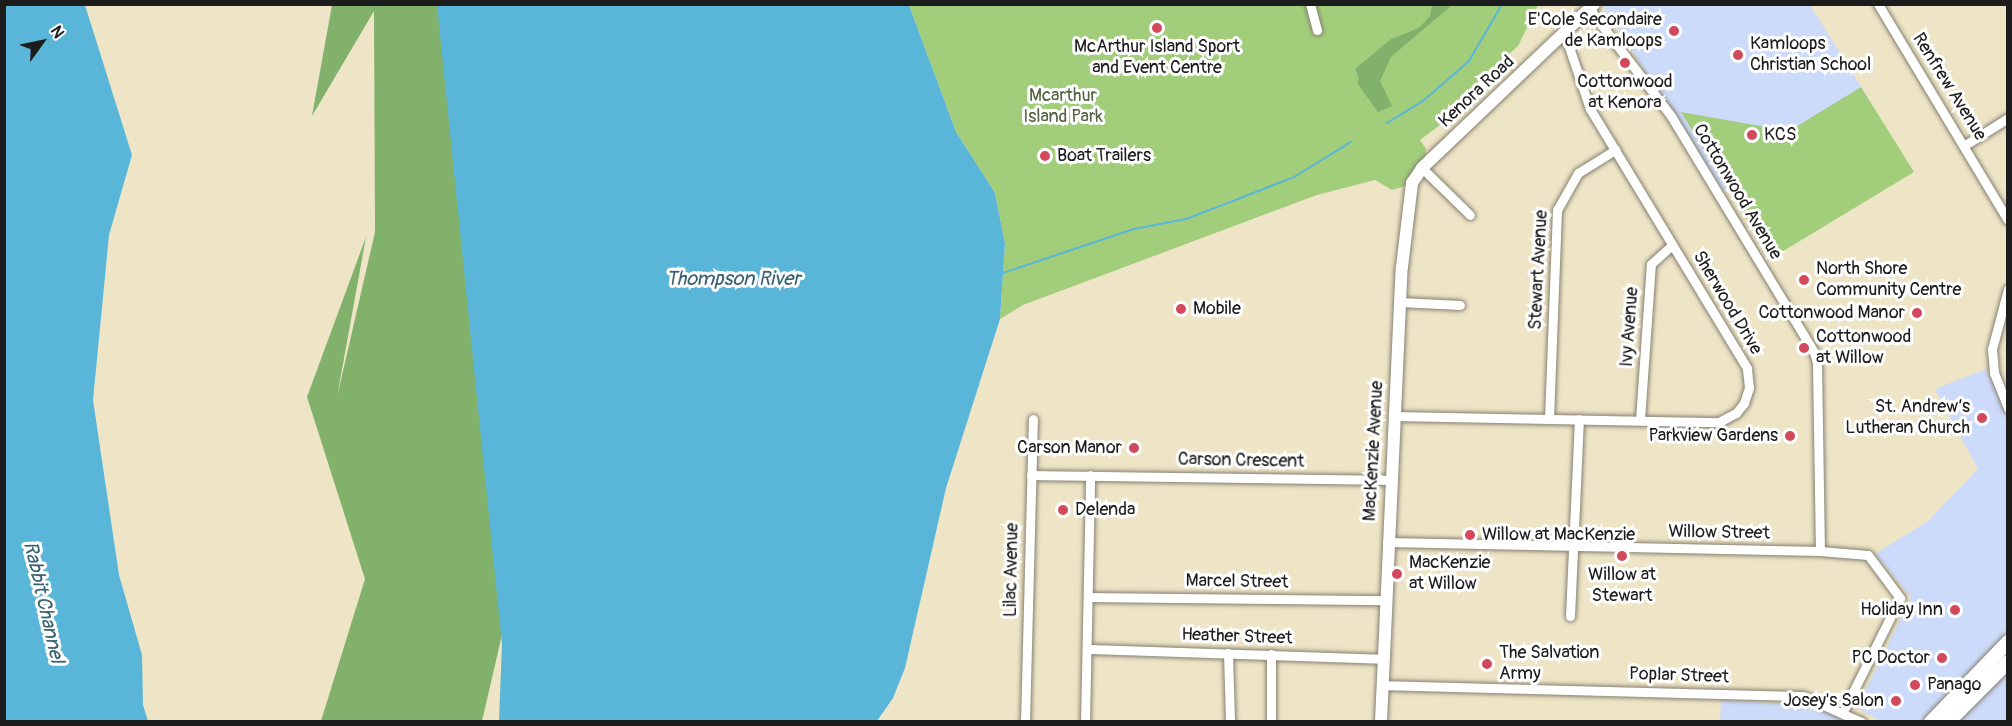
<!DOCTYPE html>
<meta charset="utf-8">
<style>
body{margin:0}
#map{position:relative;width:2012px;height:726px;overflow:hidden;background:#eee4c6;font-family:Pangolin,sans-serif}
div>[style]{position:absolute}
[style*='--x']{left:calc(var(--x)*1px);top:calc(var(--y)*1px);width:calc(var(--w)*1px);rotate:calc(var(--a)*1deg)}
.built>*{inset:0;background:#cddbfa}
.green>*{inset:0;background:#a2ce7b}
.forest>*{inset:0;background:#81b16b}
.water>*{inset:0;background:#5ab6d8}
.stream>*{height:2px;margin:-1px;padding:0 1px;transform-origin:1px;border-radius:1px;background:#5ab6d8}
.roads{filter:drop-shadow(0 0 2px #858071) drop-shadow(0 0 2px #858071)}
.minor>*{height:9px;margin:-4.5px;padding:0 4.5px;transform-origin:4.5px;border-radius:4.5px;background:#fff}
.tertiary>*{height:12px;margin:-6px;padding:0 6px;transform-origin:6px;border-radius:6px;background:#fff}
.secondary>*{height:14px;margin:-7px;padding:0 7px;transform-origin:7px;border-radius:7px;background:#fff}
.dots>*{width:16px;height:16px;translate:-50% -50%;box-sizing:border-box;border:3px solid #fff;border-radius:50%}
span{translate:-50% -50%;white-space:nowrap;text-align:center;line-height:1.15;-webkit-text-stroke:6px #fff;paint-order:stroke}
.poi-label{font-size:18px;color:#1c1c1c}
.right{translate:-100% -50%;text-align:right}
.left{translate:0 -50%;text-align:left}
.street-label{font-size:18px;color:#1c1c1c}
.park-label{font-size:18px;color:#526342}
.water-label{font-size:20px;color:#386171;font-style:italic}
.frame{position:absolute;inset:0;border:6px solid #1c1c1c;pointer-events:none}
.north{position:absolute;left:12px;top:12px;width:60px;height:60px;-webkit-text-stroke:4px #fff;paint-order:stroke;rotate:57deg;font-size:16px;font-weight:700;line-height:24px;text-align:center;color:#1c1c1c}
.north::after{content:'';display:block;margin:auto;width:21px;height:27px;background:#1c1c1c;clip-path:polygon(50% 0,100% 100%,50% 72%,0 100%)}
</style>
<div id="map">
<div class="built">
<div style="clip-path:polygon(1605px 4px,1810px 5px,1870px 101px,1724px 192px,1604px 8px)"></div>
<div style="clip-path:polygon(1986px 369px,2007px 414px,2007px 721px,1880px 721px,1857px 708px,1911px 597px,1875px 554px,1928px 521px,1978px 469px,1935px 389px)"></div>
<div style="clip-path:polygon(1721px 700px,1803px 705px,1841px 716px,1837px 722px,1720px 722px)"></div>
</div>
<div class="green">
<div style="clip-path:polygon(909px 5px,1538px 5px,1518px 46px,1485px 76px,1456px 113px,1420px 140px,1426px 149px,1421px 181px,1392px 190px,1375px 180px,1317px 195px,1023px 305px,1000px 319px,1005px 244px,995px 193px,956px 132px)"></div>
<div style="clip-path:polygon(1861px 87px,1914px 172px,1770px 259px,1681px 112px,1789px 131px)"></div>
</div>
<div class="forest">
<div style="clip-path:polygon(332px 5px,477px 5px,536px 488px,482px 721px,321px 721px,365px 579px,307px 397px,366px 237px,337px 397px,375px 232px,374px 11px,312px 116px)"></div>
<div style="clip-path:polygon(1432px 5px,1452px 5px,1391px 57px,1380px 81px,1392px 106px,1378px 112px,1357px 83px,1359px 78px,1355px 69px,1391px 39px,1419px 28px,1430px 16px)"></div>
</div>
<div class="water">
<div style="clip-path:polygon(4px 5px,85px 5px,132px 155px,109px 235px,93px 400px,119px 575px,142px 655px,143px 705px,148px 721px,5px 721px)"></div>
<div style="clip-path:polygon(437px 5px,909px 5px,956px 132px,995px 193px,1005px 244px,1000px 319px,946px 488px,905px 668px,893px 698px,877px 721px,499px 721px,502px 644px)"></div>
</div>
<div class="stream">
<div style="--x:1387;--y:123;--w:42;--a:-31.4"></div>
<div style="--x:1423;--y:101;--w:61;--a:-41"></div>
<div style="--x:1469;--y:61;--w:66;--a:-59.9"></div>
<div style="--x:1000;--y:274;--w:141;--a:-18.6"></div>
<div style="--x:1134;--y:229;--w:53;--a:-10.9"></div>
<div style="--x:1186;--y:219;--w:50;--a:-21"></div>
<div style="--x:1233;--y:201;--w:66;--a:-21.5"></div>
<div style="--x:1294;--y:177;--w:67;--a:-31.6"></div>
</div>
<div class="roads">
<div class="minor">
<div style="--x:1310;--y:4;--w:27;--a:75"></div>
<div style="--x:1878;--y:4;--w:252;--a:59"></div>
<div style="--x:1591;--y:11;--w:132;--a:52.7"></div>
<div style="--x:1671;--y:116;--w:276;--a:58.8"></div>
<div style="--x:1814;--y:352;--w:11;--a:75"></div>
<div style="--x:1817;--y:363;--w:188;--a:89.1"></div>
<div style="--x:1965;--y:145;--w:51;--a:-32.1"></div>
<div style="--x:1422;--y:168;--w:67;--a:44.4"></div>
<div style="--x:2008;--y:289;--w:62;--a:104.9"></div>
<div style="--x:1992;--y:349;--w:24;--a:85"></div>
<div style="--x:1994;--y:373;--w:38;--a:68"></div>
<div style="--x:1400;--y:302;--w:60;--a:2.9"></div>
<div style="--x:1394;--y:416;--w:325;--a:1.1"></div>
<div style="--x:1719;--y:422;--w:19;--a:-28"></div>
<div style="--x:1736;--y:413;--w:13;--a:-51"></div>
<div style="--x:1744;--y:403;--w:16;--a:-72"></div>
<div style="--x:1749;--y:388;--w:20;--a:-96"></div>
<div style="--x:1747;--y:368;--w:303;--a:-121.2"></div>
<div style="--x:1590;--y:109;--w:78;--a:-108.7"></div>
<div style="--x:1549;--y:419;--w:209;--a:-87.8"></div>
<div style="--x:1557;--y:210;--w:43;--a:-60.4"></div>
<div style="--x:1578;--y:173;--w:44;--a:-31.9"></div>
<div style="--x:1640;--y:420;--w:156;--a:-86"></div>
<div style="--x:1651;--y:264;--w:28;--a:-42"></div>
<div style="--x:1031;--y:475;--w:360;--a:0.8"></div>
<div style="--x:1387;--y:542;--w:433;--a:1.2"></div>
<div style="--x:1820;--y:551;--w:48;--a:4.8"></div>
<div style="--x:1868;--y:555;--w:54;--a:53.3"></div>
<div style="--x:1900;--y:598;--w:127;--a:116.6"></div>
<div style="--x:1089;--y:597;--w:296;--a:0.6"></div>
<div style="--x:1570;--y:616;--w:197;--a:-87.4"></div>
<div style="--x:1088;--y:649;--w:296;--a:1.9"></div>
<div style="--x:1228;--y:653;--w:69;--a:88.3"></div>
<div style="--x:1271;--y:654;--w:68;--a:90"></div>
<div style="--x:1382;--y:685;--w:421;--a:1.5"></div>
<div style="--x:1803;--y:696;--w:64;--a:24.1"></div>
<div style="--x:1025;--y:722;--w:303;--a:-88.5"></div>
<div style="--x:1085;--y:722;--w:247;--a:-88.8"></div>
</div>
<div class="tertiary">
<div style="--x:1381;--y:722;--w:455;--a:-87.4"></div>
<div style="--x:1402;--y:267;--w:85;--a:-83.2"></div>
<div style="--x:1412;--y:183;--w:18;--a:-56"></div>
<div style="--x:1422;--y:168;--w:238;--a:-43.6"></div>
</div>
<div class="secondary">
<div style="--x:1931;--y:722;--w:111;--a:-46.1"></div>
<div style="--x:1948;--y:722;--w:85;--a:-45"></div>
</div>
</div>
<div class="dots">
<div style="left:1157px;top:28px;background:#d1495b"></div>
<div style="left:1674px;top:31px;background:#d1495b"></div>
<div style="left:1738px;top:55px;background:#d1495b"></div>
<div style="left:1625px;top:63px;background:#d1495b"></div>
<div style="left:1752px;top:135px;background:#d1495b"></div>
<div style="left:1045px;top:156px;background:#d1495b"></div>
<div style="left:1804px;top:280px;background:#d1495b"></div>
<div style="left:1181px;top:309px;background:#d1495b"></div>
<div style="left:1917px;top:313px;background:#d1495b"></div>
<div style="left:1804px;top:348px;background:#d1495b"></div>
<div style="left:1982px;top:418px;background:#d1495b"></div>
<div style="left:1790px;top:436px;background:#d1495b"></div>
<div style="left:1134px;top:448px;background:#d1495b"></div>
<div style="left:1063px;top:510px;background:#d1495b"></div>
<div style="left:1470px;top:535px;background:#d1495b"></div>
<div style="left:1622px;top:556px;background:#d1495b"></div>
<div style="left:1397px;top:574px;background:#d1495b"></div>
<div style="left:1955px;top:610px;background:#d1495b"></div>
<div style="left:1942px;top:658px;background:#d1495b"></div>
<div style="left:1487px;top:664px;background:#d1495b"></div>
<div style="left:1915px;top:685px;background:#d1495b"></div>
<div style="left:1896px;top:701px;background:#d1495b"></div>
</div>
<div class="poi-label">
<span class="right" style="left:1662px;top:31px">E'Cole Secondaire<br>de Kamloops</span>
<span class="left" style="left:1750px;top:55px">Kamloops<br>Christian School</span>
<span style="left:1157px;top:58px">McArthur Island Sport<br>and Event Centre</span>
<span style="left:1625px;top:93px">Cottonwood<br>at Kenora</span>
<span class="left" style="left:1764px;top:135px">KCS</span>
<span class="left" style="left:1057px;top:156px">Boat Trailers</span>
<span class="left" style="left:1816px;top:280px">North Shore<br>Community Centre</span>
<span class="left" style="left:1193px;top:309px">Mobile</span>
<span class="right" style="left:1905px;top:313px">Cottonwood Manor</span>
<span class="left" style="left:1816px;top:348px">Cottonwood<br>at Willow</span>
<span class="right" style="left:1970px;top:418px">St. Andrew’s<br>Lutheran Church</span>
<span class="right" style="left:1778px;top:436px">Parkview Gardens</span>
<span class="right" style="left:1122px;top:448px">Carson Manor</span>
<span class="left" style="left:1075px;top:510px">Delenda</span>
<span class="left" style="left:1482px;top:535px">Willow at MacKenzie</span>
<span class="left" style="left:1409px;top:574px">MacKenzie<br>at Willow</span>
<span style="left:1622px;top:586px">Willow at<br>Stewart</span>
<span class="right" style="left:1943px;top:610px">Holiday Inn</span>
<span class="left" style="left:1499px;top:664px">The Salvation<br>Army</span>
<span class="right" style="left:1930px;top:658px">PC Doctor</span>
<span class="left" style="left:1927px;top:685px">Panago</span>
<span class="right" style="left:1884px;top:701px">Josey's Salon</span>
</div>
<div class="street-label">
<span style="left:1949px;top:87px;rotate:58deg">Renfrew Avenue</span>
<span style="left:1477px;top:92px;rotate:-43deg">Kenora Road</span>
<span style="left:1737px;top:192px;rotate:59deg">Cottonwood Avenue</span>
<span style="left:1539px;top:270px;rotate:-87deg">Stewart Avenue</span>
<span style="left:1727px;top:303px;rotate:59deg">Sherwood Drive</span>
<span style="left:1630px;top:327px;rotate:-86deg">Ivy Avenue</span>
<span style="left:1374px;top:451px;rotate:-87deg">MacKenzie Avenue</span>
<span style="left:1241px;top:461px;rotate:1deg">Carson Crescent</span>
<span style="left:1719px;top:533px;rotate:1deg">Willow Street</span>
<span style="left:1012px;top:570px;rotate:-89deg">Lilac Avenue</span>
<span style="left:1237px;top:582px;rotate:1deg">Marcel Street</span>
<span style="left:1237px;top:637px;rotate:2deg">Heather Street</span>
<span style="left:1679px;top:676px;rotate:2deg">Poplar Street</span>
</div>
<div class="park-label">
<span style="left:1063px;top:107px">Mcarthur<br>Island Park</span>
</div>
<div class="water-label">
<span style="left:733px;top:278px">Thompson River</span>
<span style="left:44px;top:602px;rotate:77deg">Rabbit Channel</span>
</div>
<div class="frame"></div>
<div class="north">N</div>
</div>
